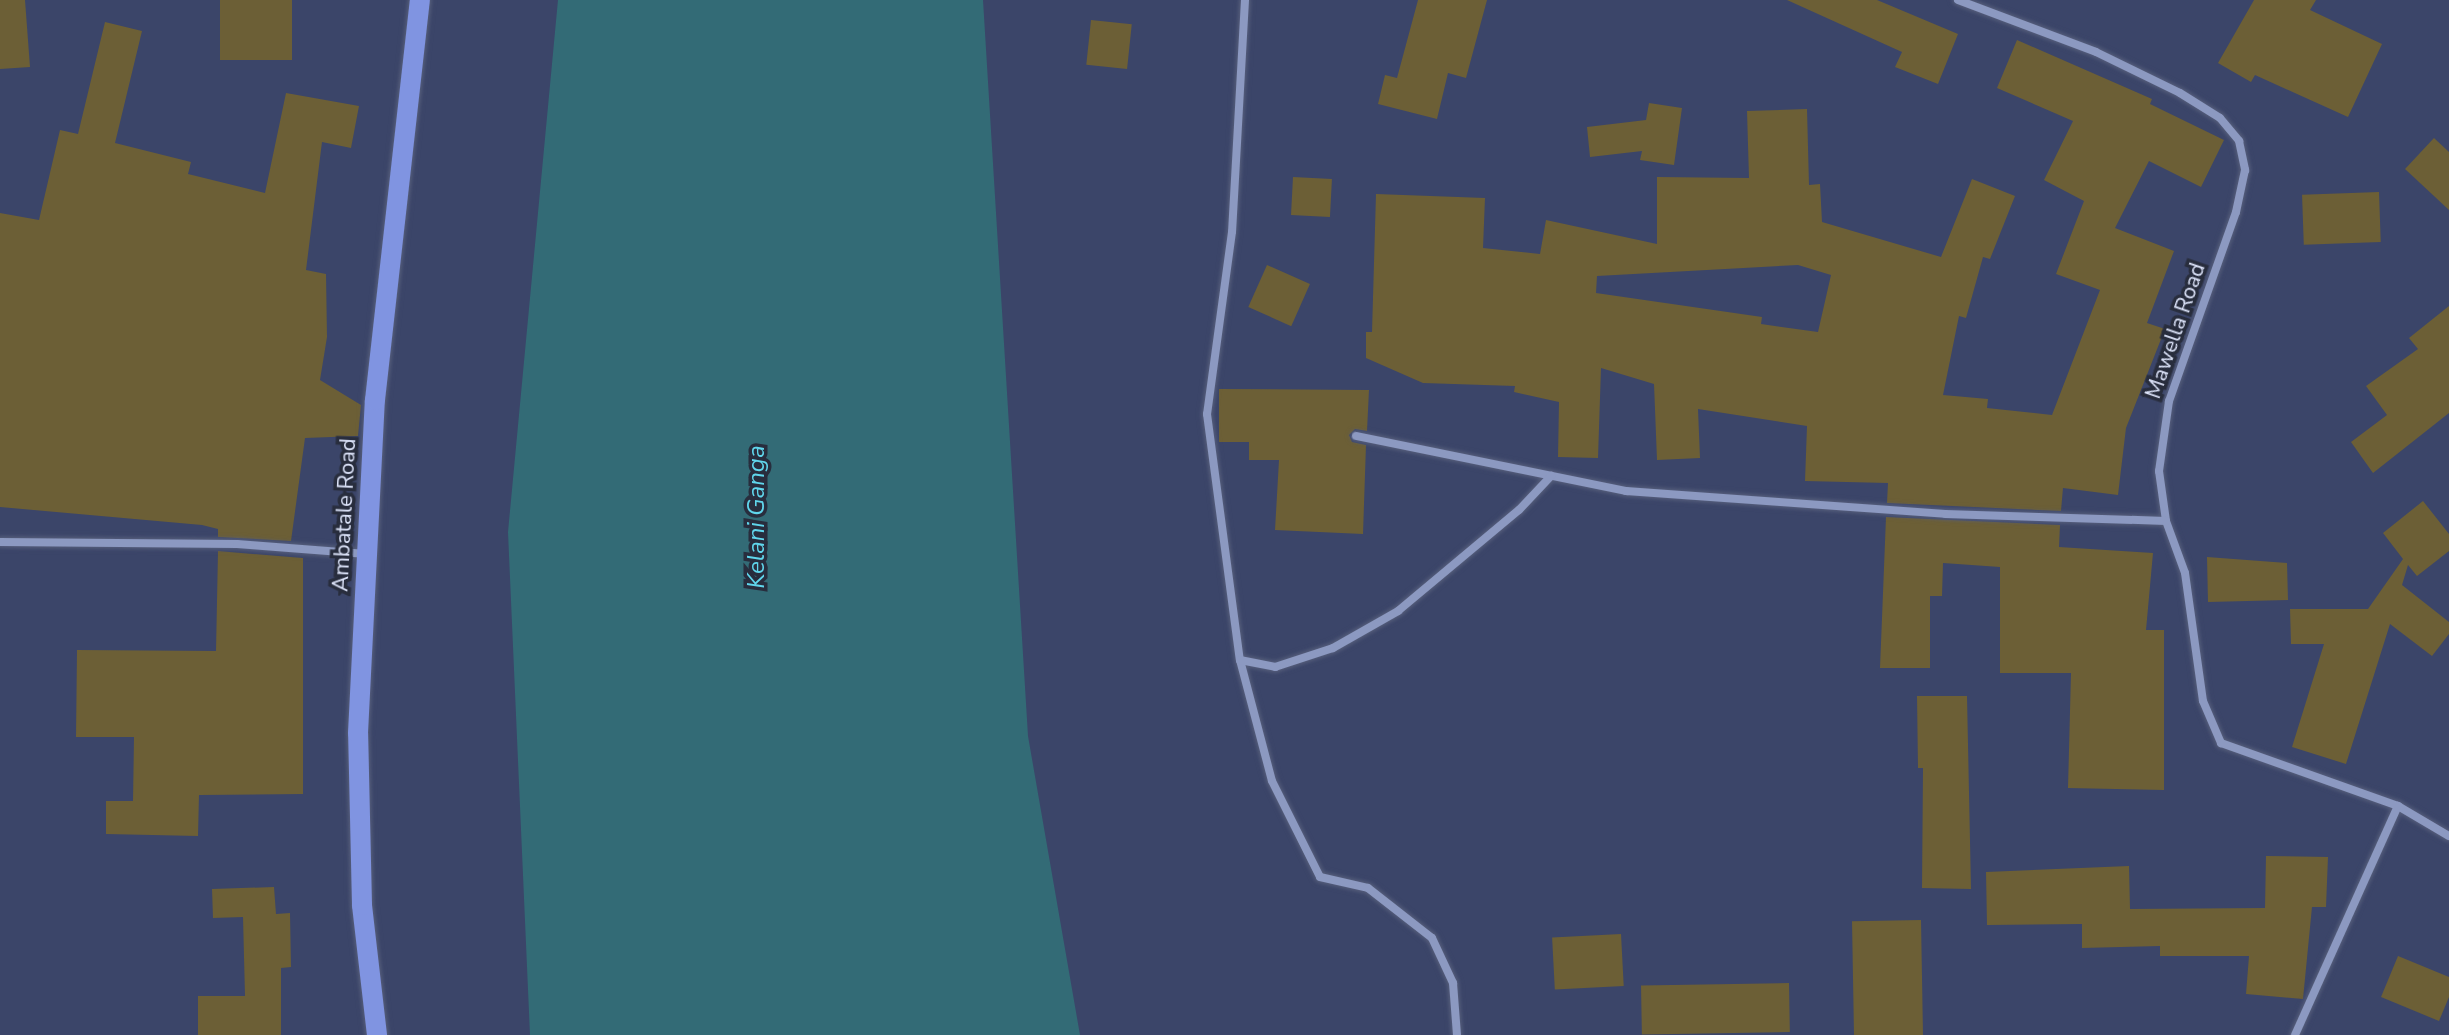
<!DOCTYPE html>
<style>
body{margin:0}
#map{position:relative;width:2449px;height:1035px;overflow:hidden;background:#3b4569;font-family:"Nunito Sans",sans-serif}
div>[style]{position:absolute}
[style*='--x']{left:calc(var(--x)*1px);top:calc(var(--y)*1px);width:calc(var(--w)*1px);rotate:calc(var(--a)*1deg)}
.water>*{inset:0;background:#336b76}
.building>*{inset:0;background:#6c5f36;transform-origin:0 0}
.roads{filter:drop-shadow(0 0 2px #575f7c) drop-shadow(0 0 2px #575f7c)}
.street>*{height:8px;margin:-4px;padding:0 4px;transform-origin:4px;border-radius:4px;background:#8c99c1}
.primary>*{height:20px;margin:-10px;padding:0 10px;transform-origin:10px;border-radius:10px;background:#8094e1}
span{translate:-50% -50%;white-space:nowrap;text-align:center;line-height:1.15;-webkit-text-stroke:7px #282d3d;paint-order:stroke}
.street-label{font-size:22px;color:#dce3f9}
.water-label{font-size:24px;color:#60d6ec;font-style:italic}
</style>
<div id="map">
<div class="water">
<div style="clip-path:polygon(558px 0,983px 0,1028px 736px,1080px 1035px,530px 1035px,508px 532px)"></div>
</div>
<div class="building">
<div style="clip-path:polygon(0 0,25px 0,30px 67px,0 69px)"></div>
<div style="left:220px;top:0;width:72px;height:60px"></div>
<div style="clip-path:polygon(1418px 0,1487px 0,1466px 78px,1448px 73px,1437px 119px,1378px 104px,1385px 75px,1397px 78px)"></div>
<div style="clip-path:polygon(1787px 0,1877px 0,1958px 34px,1938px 84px,1895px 67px,1902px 52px)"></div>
<div style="clip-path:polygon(2254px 0,2316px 0,2310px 10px,2382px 44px,2348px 117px,2255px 75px,2251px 82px,2218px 63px)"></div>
<div style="left:1091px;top:20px;width:41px;height:45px;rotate:6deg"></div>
<div style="clip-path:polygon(105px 22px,142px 31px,115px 143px,191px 162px,188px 174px,265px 193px,286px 93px,359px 106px,351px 148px,322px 142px,306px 270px,326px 274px,327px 337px,320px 380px,361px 405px,358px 436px,305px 438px,291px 541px,218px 537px,218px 529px,202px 525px,0 507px,0 213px,39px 220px,60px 130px,78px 134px)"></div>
<div style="clip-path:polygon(evenodd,2017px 40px,2152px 99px,2150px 104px,2224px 140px,2201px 187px,2149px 161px,2115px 228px,2174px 251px,2147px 323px,2165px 329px,2126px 428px,2118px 495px,2063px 488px,2061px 511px,1887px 503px,1888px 483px,1805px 481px,1807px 426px,1698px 409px,1700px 458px,1657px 460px,1654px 384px,1601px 368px,1598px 458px,1558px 457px,1559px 402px,1514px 392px,1515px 386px,1423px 383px,1366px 358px,1366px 332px,1372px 332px,1376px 194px,1485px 198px,1483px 248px,1540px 254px,1546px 220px,1657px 244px,1657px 177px,1749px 178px,1747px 111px,1807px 109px,1809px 185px,1820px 184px,1822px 222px,1941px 257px,1972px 179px,2015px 196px,1990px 259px,1983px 257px,1966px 318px,1959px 316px,1943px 395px,1988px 399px,1987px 408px,2052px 415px,2100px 290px,2056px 274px,2084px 201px,2044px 180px,2073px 121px,1997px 88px,2017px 40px,1798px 265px,1831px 275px,1818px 332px,1761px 324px,1762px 317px,1596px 293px,1597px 276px,1798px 265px)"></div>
<div style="clip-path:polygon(1649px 103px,1682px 108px,1674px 165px,1640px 160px,1642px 151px,1590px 157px,1587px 127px,1646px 120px)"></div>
<div style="clip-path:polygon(2434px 138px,2449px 152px,2449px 210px,2405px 169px)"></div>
<div style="left:1293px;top:177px;width:39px;height:38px;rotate:3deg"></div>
<div style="left:2379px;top:192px;width:50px;height:77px;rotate:88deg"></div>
<div style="left:1267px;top:265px;width:47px;height:46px;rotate:24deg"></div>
<div style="clip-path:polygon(2449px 306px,2449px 413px,2373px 473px,2351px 442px,2387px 415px,2366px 386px,2418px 349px,2409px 338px)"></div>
<div style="clip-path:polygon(1219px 389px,1369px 390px,1367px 431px,1355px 429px,1349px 435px,1352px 442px,1366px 445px,1363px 534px,1275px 530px,1279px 460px,1249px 460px,1249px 442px,1219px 442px)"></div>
<div style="clip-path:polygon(2423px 501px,2449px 534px,2449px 551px,2417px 576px,2408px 565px,2402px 585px,2449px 622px,2449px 634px,2432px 656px,2390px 624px,2346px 764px,2292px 747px,2324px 644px,2291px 644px,2290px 609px,2368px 609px,2403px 559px,2383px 533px)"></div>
<div style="clip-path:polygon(1886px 517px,2060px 525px,2059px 547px,2153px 553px,2146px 630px,2164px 630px,2164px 790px,2068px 788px,2071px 673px,2000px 673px,2000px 567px,1943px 563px,1942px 596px,1930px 596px,1930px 668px,1880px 668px)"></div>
<div style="clip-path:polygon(218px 551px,303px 558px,303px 794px,199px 795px,198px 836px,106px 834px,106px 801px,133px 801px,134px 737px,76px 737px,77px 650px,216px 651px)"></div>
<div style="clip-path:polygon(2207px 557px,2287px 563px,2288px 600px,2208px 602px)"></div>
<div style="clip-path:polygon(1917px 696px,1967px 696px,1971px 889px,1922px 888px,1923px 768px,1918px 768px)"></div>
<div style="clip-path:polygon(2266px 856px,2328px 857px,2326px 907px,2312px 907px,2303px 999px,2246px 994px,2249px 956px,2160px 956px,2160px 946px,2082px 948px,2082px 924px,1987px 925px,1986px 872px,2129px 866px,2130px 909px,2265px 908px)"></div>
<div style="clip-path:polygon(274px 887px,276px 914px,290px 913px,291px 967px,281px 968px,281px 1035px,198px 1035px,198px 996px,245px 996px,243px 917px,213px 918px,212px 889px)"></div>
<div style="left:1921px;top:920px;width:115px;height:69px;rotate:89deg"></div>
<div style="left:1621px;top:934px;width:52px;height:69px;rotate:87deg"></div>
<div style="clip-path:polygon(2398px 956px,2449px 977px,2449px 997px,2439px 1021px,2381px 997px)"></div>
<div style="left:1789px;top:983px;width:49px;height:148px;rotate:89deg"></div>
</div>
<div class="roads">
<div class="street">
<div style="--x:1245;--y:0;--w:232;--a:93.2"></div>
<div style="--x:1232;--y:232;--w:184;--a:97.8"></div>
<div style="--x:1207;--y:414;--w:248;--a:82.4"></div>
<div style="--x:1240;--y:660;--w:125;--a:75.2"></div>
<div style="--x:1272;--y:781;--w:107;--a:63.4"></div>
<div style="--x:1320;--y:877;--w:49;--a:12.9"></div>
<div style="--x:1368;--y:888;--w:81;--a:38"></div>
<div style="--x:1432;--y:938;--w:50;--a:65"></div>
<div style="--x:1453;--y:983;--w:52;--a:85.6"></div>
<div style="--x:1958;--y:0;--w:147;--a:20.6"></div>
<div style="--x:2096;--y:52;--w:93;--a:26"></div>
<div style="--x:2180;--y:93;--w:47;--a:32"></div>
<div style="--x:2220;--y:118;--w:30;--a:50"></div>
<div style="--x:2239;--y:141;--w:30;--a:78"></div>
<div style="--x:2245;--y:170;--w:43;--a:102.1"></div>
<div style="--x:2236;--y:212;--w:201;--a:109.5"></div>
<div style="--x:2169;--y:401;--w:71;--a:98.1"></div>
<div style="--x:2159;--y:471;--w:50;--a:82"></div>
<div style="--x:2166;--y:521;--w:55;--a:69.9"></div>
<div style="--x:2185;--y:573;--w:129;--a:82"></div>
<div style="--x:2203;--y:701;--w:46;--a:66.8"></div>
<div style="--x:2221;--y:743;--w:188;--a:19.6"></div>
<div style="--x:2398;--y:806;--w:59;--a:30.5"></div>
<div style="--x:1356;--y:436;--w:276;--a:11.5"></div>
<div style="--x:1626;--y:491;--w:320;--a:4.1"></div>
<div style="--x:1945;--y:514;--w:221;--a:1.8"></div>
<div style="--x:0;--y:542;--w:237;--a:0.5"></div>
<div style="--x:237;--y:544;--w:130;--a:4.4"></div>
<div style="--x:1240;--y:660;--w:36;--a:11"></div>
<div style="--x:1275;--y:667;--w:61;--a:-18.1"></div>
<div style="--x:1333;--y:648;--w:75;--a:-29.6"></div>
<div style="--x:1398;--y:611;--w:158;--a:-39.9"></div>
<div style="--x:1519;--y:510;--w:47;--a:-46.7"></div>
<div style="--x:2295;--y:1035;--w:251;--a:-65.8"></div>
</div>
<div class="primary">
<div style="--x:377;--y:1035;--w:131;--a:-96.6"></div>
<div style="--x:362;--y:905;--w:172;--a:-91.3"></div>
<div style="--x:358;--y:733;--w:333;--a:-87.1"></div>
<div style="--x:375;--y:400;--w:403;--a:-83.6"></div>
</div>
</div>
<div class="street-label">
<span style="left:2176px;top:331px;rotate:-71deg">Mawella Road</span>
<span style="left:345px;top:515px;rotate:-87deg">Ambatale Road</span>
</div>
<div class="water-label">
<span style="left:757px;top:517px;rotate:-90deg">Kelani Ganga</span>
</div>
</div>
